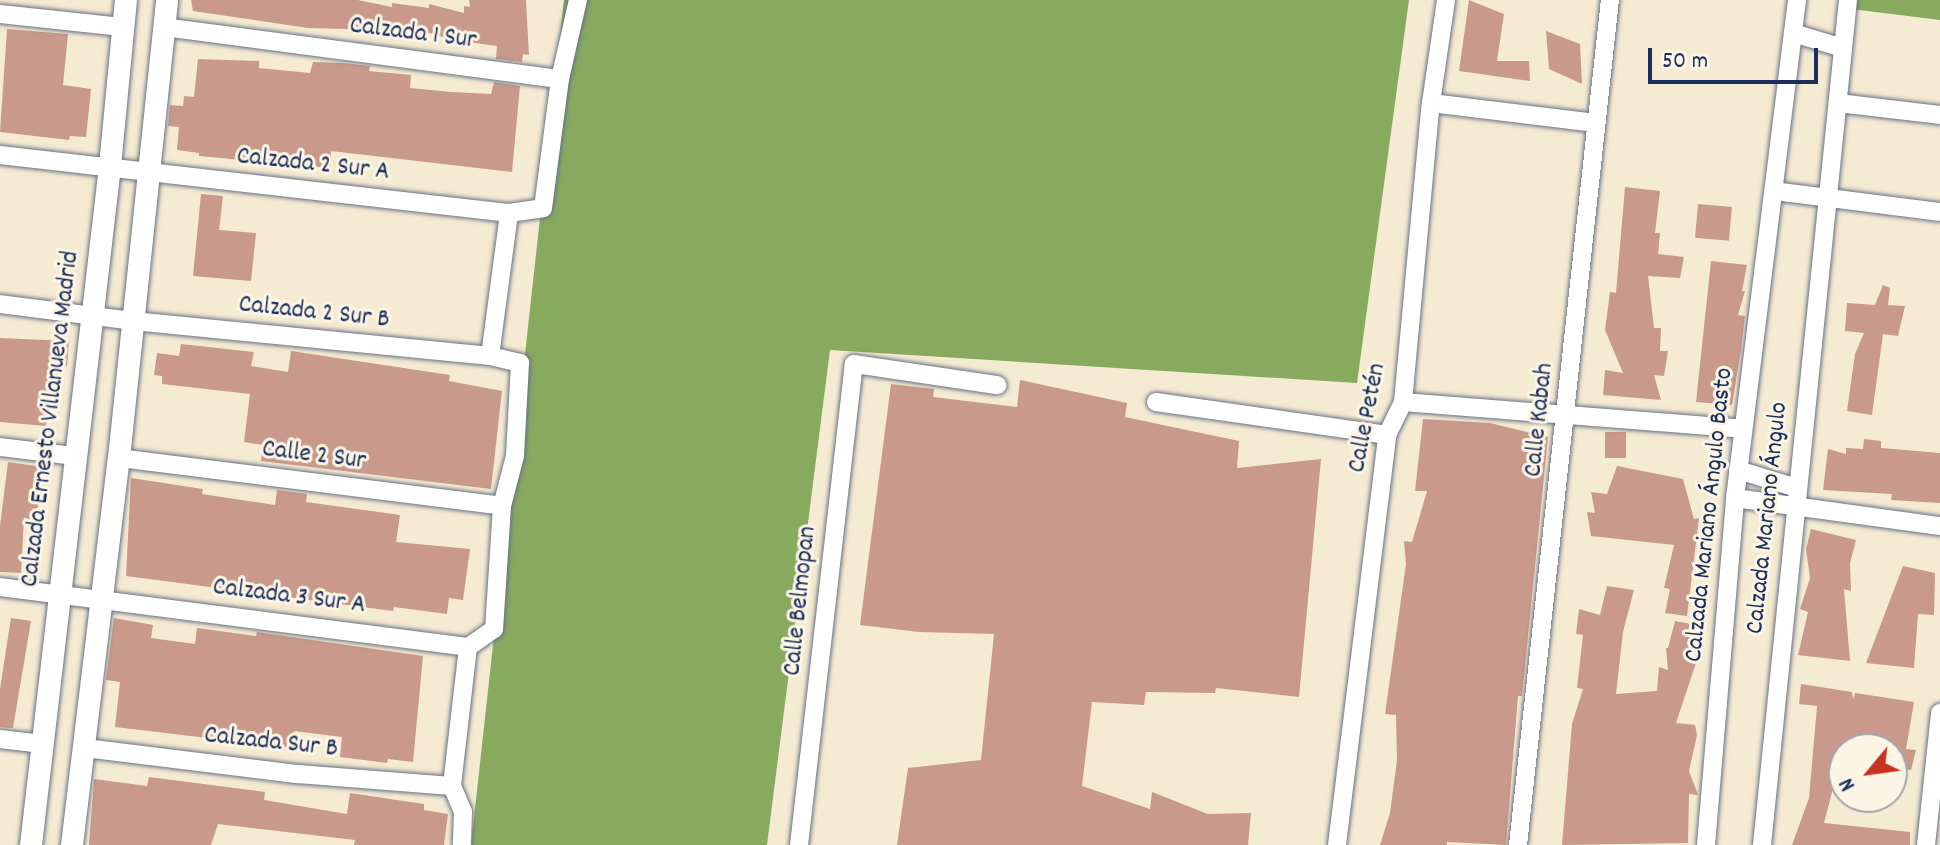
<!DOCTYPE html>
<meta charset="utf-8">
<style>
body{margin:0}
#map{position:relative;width:1940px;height:845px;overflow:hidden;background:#f5ebd2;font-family:Dekko,sans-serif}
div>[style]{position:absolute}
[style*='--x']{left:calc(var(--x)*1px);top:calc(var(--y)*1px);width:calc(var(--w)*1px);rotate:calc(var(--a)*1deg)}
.forest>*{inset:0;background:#87aa5f}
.building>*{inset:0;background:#c9998b;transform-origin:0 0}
.roads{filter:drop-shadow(0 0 2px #677187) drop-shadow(0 0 2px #677187)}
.minor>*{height:18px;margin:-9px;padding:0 9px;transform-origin:9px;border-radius:9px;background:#fff}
.tertiary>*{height:22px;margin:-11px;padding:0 11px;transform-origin:11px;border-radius:11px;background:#fff}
span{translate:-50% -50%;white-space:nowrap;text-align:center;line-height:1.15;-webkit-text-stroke:6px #fcf5e5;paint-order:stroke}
.street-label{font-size:26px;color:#1b2f5e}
.north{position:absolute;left:1828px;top:733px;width:80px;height:80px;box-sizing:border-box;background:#fcf5e5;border:2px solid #a2a6af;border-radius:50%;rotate:241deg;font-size:22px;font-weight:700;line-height:32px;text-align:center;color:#1b2f5e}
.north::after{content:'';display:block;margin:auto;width:28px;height:36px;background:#c8321e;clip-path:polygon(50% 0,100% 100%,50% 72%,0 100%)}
.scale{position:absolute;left:1648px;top:48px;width:170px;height:36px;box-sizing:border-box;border:4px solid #1b2f5e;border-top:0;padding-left:10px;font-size:24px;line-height:28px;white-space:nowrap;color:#1b2f5e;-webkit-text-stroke:6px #fcf5e5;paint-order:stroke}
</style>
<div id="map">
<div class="forest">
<div style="clip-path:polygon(564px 0,1409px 0,1357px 383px,830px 350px,767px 845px,471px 845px)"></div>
<div style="clip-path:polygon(1852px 0,1940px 0,1940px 20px,1851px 9px)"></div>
</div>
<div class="building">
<div style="clip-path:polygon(191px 0,358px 0,392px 7px,392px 3px,429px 8px,429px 4px,464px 13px,464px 6px,470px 7px,469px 0,526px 0,529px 55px,523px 54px,522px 62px,496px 59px,497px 46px,453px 40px,423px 31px,308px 28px,193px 11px)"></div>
<div style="clip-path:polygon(1469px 0,1504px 14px,1497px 61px,1529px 61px,1530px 81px,1459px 71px)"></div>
<div style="clip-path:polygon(7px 29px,68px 34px,63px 85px,91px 89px,86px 137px,70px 136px,69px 140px,0 132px)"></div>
<div style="clip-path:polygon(1546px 31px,1580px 44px,1582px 84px,1549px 69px)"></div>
<div style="clip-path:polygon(198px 59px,259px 61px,259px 68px,310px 73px,313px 62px,344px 63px,370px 66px,369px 71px,411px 75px,410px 88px,451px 92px,491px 94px,494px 82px,520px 86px,512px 172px,331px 151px,330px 168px,199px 156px,199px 153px,177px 150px,179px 127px,168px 126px,170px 105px,183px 106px,184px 96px,194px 97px)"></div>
<div style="clip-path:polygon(1625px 187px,1660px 191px,1655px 233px,1660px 233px,1658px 254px,1684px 257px,1680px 278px,1648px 276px,1654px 328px,1661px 328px,1660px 351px,1668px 351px,1664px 376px,1654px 375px,1661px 400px,1603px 395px,1605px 370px,1623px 373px,1605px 330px,1610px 292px,1616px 293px)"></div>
<div style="clip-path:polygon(201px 194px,223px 196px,219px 230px,256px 233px,251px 281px,193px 276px)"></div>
<div style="left:1698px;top:204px;width:34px;height:34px;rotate:5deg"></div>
<div style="clip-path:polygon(1711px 261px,1747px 265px,1742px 291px,1745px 291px,1738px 315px,1745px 316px,1741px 350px,1732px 405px,1696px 402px)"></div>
<div style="clip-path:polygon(1883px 285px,1890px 288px,1888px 305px,1905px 306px,1898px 336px,1883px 334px,1872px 415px,1847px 411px,1855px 354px,1864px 333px,1845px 331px,1847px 303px,1875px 305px)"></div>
<div style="clip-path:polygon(0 338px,69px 341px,67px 366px,60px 365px,59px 387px,50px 386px,46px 426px,0 422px)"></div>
<div style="clip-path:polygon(181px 344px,254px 352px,251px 366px,288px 372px,291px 351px,450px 375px,449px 381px,502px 391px,491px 489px,261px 461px,263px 445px,244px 442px,250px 394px,162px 384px,162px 376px,154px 375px,157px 353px,179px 356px)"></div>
<div style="clip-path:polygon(1020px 380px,1127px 403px,1125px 417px,1239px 441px,1237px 468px,1321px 459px,1299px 697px,1216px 688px,1215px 693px,1146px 692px,1144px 705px,1092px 702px,1082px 786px,1150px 809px,1152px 792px,1208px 814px,1251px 813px,1248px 845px,897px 845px,908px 768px,981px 760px,994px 634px,919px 632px,860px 625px,891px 384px,934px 389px,933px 397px,1017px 407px)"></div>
<div style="clip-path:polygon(1423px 419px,1490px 423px,1548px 437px,1522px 696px,1518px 696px,1506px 845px,1447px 842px,1447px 845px,1380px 845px,1390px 813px,1397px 760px,1396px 715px,1385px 714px,1406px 564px,1404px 541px,1412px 542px,1427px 491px,1415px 491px)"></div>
<div style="left:1605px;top:432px;width:21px;height:26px"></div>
<div style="clip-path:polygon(1864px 439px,1881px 441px,1881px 448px,1940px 453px,1940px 503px,1891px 500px,1892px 494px,1823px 490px,1828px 449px,1846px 454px,1846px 448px,1863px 449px)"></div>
<div style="clip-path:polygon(8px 462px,43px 467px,36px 520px,24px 518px,21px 573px,0 572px,0 526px)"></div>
<div style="clip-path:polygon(1617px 466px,1683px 479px,1694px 519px,1699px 518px,1687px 616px,1665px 613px,1670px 589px,1664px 588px,1674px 545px,1591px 536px,1587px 512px,1595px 513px,1591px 492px,1607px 494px)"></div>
<div style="clip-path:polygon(131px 478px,203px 489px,202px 494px,275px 505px,277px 490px,307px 494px,306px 502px,400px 515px,396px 542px,470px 549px,463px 600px,449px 598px,447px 614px,394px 607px,393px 611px,126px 576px)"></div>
<div style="clip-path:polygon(1811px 529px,1856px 540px,1850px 563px,1851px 591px,1844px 589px,1850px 661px,1798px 655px,1808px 612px,1800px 609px,1810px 578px,1806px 549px)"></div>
<div style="clip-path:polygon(1903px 566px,1935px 573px,1934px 615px,1918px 614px,1914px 668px,1866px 663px)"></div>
<div style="clip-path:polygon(1607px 586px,1634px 590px,1623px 632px,1616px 694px,1657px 691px,1659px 667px,1668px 670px,1666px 648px,1668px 648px,1675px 621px,1696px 625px,1691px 659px,1697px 660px,1676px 723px,1695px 725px,1697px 735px,1689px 771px,1698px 795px,1689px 794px,1688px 843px,1562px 845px,1572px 724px,1583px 689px,1577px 688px,1583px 635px,1576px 634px,1579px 609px,1600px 615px)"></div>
<div style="clip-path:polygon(11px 618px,31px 621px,13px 728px,0 727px,0 689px)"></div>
<div style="clip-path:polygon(114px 618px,153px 625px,151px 638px,195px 644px,197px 628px,256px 636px,257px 632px,423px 656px,413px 762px,388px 759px,387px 763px,340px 757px,342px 737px,294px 731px,292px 748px,115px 727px,120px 682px,106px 680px)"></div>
<div style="clip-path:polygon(1801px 684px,1852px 692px,1853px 700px,1855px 693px,1914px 702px,1906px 749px,1916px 750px,1911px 770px,1892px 768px,1892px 749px,1844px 749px,1844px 788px,1833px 788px,1824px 823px,1910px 832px,1910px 845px,1792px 845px,1809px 798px,1817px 706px,1799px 704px)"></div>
<div style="clip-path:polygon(149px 777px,265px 792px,264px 800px,347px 814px,350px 793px,424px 804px,424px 810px,448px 814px,444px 845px,354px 845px,355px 840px,218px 824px,211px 845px,89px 845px,94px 779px,147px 786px)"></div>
</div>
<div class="roads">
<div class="minor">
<div style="--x:0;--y:14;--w:123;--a:6.1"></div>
<div style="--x:164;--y:27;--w:399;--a:7.5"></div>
<div style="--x:1793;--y:33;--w:52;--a:16.7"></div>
<div style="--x:1431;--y:103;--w:166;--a:6.9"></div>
<div style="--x:1838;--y:103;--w:103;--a:6.7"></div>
<div style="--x:0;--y:155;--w:512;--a:6.5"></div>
<div style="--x:509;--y:213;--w:34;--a:-8"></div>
<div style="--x:543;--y:208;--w:130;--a:-82.5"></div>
<div style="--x:560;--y:79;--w:81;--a:-77.2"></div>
<div style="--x:1774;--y:191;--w:167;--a:7.2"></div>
<div style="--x:0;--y:304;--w:134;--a:7.3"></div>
<div style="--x:133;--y:321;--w:359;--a:5.6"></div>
<div style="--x:490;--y:356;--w:31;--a:13"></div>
<div style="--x:520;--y:363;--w:93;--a:93.1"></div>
<div style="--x:515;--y:456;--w:52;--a:104.6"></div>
<div style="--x:502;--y:506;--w:123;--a:93.7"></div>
<div style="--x:494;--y:629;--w:32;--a:145"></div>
<div style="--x:468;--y:647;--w:140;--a:96.6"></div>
<div style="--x:452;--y:786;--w:28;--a:67"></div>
<div style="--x:463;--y:812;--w:33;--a:92"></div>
<div style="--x:490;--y:356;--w:144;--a:-82.4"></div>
<div style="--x:1156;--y:402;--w:233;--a:8.1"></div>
<div style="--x:1403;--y:402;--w:341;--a:4.5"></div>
<div style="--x:0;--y:447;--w:75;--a:6.9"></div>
<div style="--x:119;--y:458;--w:386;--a:7.1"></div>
<div style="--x:1738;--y:470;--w:62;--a:17"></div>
<div style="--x:1735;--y:498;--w:207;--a:7.8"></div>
<div style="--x:0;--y:587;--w:472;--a:7.3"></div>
<div style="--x:0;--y:739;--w:43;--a:6.6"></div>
<div style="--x:85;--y:748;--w:215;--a:7"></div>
<div style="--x:298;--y:774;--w:154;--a:4.5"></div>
<div style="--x:799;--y:845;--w:484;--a:-83.5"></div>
<div style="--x:854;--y:364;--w:145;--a:8.4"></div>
<div style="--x:1337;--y:845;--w:413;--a:-83"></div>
<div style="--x:1387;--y:435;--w:37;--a:-64"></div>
<div style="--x:1403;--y:402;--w:300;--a:-84.7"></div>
<div style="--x:1431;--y:103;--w:104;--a:-81.7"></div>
<div style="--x:1518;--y:845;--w:850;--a:-83.79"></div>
<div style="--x:1706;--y:845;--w:348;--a:-85.2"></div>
<div style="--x:1735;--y:498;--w:502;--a:-82.9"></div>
<div style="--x:1762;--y:845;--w:849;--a:-84.19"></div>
<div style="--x:1926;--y:845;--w:133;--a:-83.9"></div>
</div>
<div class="tertiary">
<div style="--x:31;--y:845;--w:684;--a:-83.36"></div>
<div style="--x:110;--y:166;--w:167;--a:-84.5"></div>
<div style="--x:72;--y:845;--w:390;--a:-83.1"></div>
<div style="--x:119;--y:458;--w:461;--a:-84"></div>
</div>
</div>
<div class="street-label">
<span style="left:413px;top:34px;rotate:7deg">Calzada 1 Sur</span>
<span style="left:313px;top:165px;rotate:6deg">Calzada 2 Sur A</span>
<span style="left:314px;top:313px;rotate:6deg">Calzada 2 Sur B</span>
<span style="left:1368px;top:418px;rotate:-79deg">Calle Petén</span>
<span style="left:51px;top:419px;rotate:-83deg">Calzada Ernesto Villanueva Madrid</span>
<span style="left:1540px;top:420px;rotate:-84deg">Calle Kabah</span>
<span style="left:314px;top:456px;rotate:7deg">Calle 2 Sur</span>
<span style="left:1710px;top:515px;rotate:-84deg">Calzada Mariano Ángulo Basto</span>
<span style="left:1768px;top:518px;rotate:-84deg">Calzada Mariano Ángulo</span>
<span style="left:289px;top:597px;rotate:7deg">Calzada 3 Sur A</span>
<span style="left:801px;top:601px;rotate:-84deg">Calle Belmopan</span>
<span style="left:271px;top:743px;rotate:6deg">Calzada Sur B</span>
</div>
<div class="north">N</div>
<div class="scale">50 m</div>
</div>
